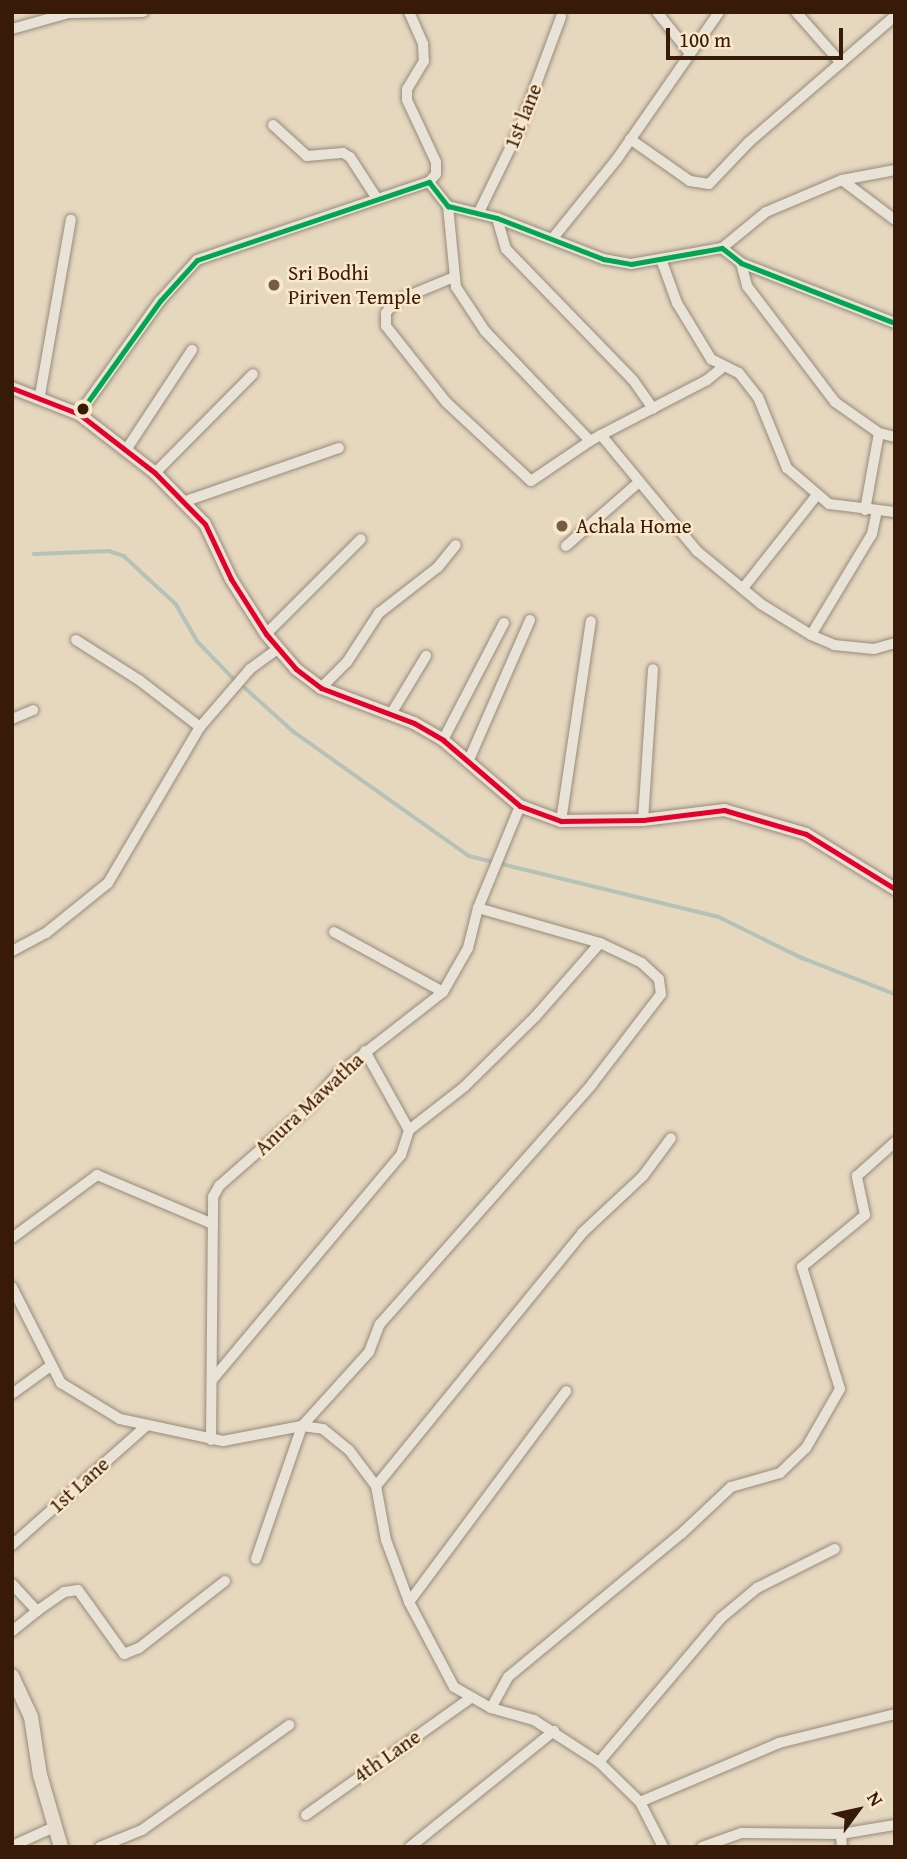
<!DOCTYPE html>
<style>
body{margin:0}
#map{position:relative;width:907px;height:1859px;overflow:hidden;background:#e6d7bf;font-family:"Gentium Book Plus",serif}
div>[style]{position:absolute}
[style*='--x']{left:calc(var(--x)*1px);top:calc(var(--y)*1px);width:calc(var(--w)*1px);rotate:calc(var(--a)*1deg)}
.stream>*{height:3.5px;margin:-1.75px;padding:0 1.75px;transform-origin:1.75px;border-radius:1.75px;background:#b5c2b7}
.roads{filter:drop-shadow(0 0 2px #978b7b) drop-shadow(0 0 2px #978b7b)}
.street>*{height:10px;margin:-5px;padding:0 5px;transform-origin:5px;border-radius:5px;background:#e9e2d6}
.secondary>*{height:12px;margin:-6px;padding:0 6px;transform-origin:6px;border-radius:6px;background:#e9e2d6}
.primary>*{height:14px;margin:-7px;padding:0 7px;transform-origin:7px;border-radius:7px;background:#e6ddcf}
.bus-1>*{height:5px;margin:-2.5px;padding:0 2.5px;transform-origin:2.5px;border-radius:2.5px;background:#e4002b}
.bus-2>*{height:5px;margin:-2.5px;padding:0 2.5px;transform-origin:2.5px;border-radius:2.5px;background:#00a651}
.dots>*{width:19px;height:19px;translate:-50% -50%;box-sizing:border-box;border:4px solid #fae8ca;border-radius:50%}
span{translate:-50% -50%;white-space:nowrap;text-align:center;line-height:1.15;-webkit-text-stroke:5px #fae8ca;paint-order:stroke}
.street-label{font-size:21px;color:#371a08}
.poi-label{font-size:21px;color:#371a08}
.left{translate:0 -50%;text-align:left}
.frame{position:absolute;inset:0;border:14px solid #371a08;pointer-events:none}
.north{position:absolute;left:823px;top:1775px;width:70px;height:70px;-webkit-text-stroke:5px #fae8ca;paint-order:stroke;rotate:57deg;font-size:19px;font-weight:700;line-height:28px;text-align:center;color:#371a08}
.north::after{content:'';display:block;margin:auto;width:24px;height:32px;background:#371a08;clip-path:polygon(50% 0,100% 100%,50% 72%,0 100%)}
.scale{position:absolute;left:666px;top:28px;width:177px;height:32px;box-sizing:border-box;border:4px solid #371a08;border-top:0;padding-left:9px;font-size:21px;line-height:24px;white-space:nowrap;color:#371a08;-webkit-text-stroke:5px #fae8ca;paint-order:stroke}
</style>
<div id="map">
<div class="stream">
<div style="--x:34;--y:554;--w:75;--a:-2.3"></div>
<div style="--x:109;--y:551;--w:16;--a:18"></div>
<div style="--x:124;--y:556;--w:71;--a:42.7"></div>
<div style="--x:176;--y:604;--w:44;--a:59.9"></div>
<div style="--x:198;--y:642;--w:53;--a:45.8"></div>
<div style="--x:242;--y:685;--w:70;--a:42.1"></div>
<div style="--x:294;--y:732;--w:214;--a:35.3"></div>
<div style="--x:469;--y:856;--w:257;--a:13.7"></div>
<div style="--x:719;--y:917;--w:93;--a:26.3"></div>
<div style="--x:802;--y:958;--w:100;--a:21.2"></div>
</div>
<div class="roads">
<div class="street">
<div style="--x:409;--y:12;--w:35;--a:66"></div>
<div style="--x:423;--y:44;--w:17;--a:87"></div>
<div style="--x:424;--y:61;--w:33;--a:121"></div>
<div style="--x:407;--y:89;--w:11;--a:90"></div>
<div style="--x:407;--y:100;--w:68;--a:64.9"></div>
<div style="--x:436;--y:162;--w:12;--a:90"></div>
<div style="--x:436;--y:174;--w:11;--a:131"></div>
<div style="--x:657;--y:12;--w:50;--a:51.5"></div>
<div style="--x:796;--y:12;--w:68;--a:48.6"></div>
<div style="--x:12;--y:29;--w:59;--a:-15.7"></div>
<div style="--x:69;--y:13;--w:74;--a:-0.8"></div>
<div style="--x:273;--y:125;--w:46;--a:42.4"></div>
<div style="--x:307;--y:156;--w:36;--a:-5"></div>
<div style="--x:343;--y:153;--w:8;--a:30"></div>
<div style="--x:350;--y:157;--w:48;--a:57"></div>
<div style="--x:630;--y:139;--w:73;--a:35"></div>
<div style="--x:690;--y:181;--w:19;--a:9"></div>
<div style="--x:709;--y:184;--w:58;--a:-46.4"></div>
<div style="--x:749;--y:142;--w:193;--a:-40.8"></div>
<div style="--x:842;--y:180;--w:66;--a:37"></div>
<div style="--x:448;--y:206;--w:81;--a:84.4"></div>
<div style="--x:456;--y:287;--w:53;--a:56.6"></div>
<div style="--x:485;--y:331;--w:152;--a:46.3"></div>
<div style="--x:590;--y:441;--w:13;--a:-29"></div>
<div style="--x:601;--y:435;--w:151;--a:50.4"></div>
<div style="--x:697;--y:551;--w:83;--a:39.6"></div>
<div style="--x:761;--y:604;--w:59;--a:31.8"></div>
<div style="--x:811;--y:635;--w:25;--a:23"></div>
<div style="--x:834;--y:645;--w:40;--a:5.7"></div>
<div style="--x:874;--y:649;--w:22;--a:-16"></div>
<div style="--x:479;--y:212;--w:91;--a:-64"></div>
<div style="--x:519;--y:130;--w:121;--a:-69.6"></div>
<div style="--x:497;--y:218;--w:32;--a:74"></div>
<div style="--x:506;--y:249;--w:182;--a:45.9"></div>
<div style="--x:633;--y:380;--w:35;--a:55"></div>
<div style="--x:553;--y:238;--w:102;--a:-51"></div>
<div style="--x:617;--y:159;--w:179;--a:-55.2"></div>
<div style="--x:722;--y:248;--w:57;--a:-39.3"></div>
<div style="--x:766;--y:212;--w:82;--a:-22.8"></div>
<div style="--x:842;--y:180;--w:54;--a:-10.7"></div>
<div style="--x:661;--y:259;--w:47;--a:70"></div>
<div style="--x:677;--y:303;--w:66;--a:58.7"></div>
<div style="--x:711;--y:359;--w:31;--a:27"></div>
<div style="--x:739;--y:373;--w:31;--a:52"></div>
<div style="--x:758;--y:397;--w:77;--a:67.8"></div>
<div style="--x:787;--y:468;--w:55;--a:40.6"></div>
<div style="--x:829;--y:504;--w:66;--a:6.9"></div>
<div style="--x:741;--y:263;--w:24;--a:75"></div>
<div style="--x:747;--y:286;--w:146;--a:52.8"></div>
<div style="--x:835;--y:402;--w:54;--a:35.2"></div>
<div style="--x:879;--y:433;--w:16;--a:14"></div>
<div style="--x:454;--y:277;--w:65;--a:157.4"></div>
<div style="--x:394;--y:302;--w:14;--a:126"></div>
<div style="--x:386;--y:313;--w:13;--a:90"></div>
<div style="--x:386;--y:326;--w:97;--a:51.7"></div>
<div style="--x:446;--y:402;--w:116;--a:42.9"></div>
<div style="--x:531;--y:481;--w:71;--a:-34.1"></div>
<div style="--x:40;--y:395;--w:178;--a:-80"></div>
<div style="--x:79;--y:414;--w:139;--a:-54.4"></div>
<div style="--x:160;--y:301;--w:55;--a:-47.9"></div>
<div style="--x:197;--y:260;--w:245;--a:-18.6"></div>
<div style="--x:429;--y:182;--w:31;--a:52"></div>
<div style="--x:448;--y:206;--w:50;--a:13.8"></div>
<div style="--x:497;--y:218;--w:114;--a:21.1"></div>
<div style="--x:603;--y:259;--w:28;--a:10"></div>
<div style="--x:631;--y:264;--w:92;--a:-10"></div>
<div style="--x:722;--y:248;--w:24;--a:38"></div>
<div style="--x:741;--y:263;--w:165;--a:21.3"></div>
<div style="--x:601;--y:435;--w:119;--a:-27.4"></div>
<div style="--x:707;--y:380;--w:19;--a:-39"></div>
<div style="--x:126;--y:450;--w:120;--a:-56.6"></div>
<div style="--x:155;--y:473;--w:139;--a:-45.3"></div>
<div style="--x:183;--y:502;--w:165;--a:-19.1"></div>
<div style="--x:865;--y:510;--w:78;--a:-79.7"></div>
<div style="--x:566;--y:546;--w:97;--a:-41.2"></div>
<div style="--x:744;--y:587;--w:116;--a:-51.6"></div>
<div style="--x:266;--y:634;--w:134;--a:-45"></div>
<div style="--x:811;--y:635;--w:118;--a:-58.9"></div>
<div style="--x:872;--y:534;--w:24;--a:-78"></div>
<div style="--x:76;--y:640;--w:75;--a:32.4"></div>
<div style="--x:139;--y:680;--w:77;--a:37.6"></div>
<div style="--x:321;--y:688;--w:37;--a:-45"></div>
<div style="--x:347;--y:662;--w:59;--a:-56.9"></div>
<div style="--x:379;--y:613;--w:75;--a:-37.9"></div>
<div style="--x:438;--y:567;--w:28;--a:-51"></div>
<div style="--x:391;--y:714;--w:68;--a:-58.9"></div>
<div style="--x:12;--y:719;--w:23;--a:-23"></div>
<div style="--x:443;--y:740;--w:132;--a:-62.5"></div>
<div style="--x:468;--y:762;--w:155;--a:-66.4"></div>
<div style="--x:643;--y:820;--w:151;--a:-86.2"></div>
<div style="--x:561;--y:821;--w:202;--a:-81.5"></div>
<div style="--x:334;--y:932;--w:124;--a:28.8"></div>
<div style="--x:12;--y:951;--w:38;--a:-28"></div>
<div style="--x:46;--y:933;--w:80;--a:-38.9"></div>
<div style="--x:108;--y:883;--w:181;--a:-59.5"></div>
<div style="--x:200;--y:727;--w:77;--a:-49.2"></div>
<div style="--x:250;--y:669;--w:34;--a:-36"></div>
<div style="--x:365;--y:1051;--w:90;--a:60.9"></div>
<div style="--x:12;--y:1238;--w:106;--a:-36.5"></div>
<div style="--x:97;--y:1175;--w:126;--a:22.9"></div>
<div style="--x:12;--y:1287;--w:108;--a:63"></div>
<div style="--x:61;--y:1383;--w:69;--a:31.4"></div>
<div style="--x:120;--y:1419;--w:105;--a:12.1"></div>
<div style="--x:223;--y:1441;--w:80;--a:-10.8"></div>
<div style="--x:302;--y:1426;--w:21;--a:8"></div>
<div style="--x:323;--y:1429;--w:33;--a:39"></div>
<div style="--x:349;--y:1450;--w:45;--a:53.1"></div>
<div style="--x:376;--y:1486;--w:55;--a:79.5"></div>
<div style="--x:386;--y:1540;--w:66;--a:69.6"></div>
<div style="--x:409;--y:1602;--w:96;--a:62.1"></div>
<div style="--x:454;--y:1687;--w:43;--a:29.6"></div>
<div style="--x:491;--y:1708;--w:45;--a:15.6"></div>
<div style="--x:534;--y:1720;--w:77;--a:32.9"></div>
<div style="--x:599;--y:1762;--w:57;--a:44.3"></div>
<div style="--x:640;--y:1802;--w:51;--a:62.9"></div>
<div style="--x:212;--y:1380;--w:294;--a:-50"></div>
<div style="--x:401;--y:1155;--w:26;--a:-72"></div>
<div style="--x:409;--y:1130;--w:70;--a:-38"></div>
<div style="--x:464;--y:1087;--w:100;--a:-44.6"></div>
<div style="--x:535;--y:1017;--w:98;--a:-48.7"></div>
<div style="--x:600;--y:943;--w:127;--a:-164"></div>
<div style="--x:12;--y:1394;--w:46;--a:-36.1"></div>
<div style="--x:211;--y:1440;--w:243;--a:-89.5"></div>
<div style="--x:213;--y:1197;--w:13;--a:-61"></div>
<div style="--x:219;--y:1186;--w:121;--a:-41.3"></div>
<div style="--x:310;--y:1106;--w:43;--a:-48.8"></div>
<div style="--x:338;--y:1074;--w:133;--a:-38"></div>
<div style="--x:443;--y:992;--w:51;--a:-60.4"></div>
<div style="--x:468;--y:948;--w:41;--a:-76"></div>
<div style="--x:478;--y:908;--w:110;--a:-67.6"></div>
<div style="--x:376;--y:1486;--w:326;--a:-50.8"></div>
<div style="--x:582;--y:1233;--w:83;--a:-43.1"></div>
<div style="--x:643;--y:1176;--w:47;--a:-53.6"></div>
<div style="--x:12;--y:1545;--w:179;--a:-41.6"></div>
<div style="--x:256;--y:1559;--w:141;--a:-70.9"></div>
<div style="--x:302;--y:1426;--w:100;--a:-47.8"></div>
<div style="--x:369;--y:1352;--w:30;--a:-69"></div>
<div style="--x:380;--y:1324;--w:320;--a:-48.5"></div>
<div style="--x:592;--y:1084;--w:113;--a:-52.5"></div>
<div style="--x:661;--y:994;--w:15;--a:-98"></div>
<div style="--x:659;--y:979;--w:23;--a:-137"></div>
<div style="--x:642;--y:963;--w:47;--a:-154.5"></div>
<div style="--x:12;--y:1584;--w:37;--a:47"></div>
<div style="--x:37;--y:1611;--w:32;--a:141"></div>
<div style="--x:409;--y:1602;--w:263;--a:-53.3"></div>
<div style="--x:37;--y:1611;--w:33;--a:-35"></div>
<div style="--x:64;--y:1592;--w:14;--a:-8"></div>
<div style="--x:78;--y:1590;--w:79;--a:54.3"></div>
<div style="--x:124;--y:1654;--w:16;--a:-22"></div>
<div style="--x:139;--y:1648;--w:109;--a:-37.9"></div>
<div style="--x:491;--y:1708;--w:35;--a:-61"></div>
<div style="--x:508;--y:1677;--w:224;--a:-39.6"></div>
<div style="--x:681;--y:1534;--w:69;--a:-43.2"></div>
<div style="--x:731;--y:1487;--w:51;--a:-15.9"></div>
<div style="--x:780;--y:1473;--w:36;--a:-44"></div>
<div style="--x:806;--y:1448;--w:68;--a:-60"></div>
<div style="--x:840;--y:1389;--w:128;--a:-107.3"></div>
<div style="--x:802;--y:1267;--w:82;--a:-39.5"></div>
<div style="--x:865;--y:1215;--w:40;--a:-102"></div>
<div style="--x:857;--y:1176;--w:51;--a:-41.8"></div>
<div style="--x:599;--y:1762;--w:189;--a:-49.7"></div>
<div style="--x:721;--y:1618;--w:47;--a:-39.8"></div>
<div style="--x:757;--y:1588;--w:87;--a:-26.6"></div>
<div style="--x:640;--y:1802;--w:151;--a:-23"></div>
<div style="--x:779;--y:1743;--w:120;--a:-14"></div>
<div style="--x:306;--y:1815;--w:200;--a:-35.4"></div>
<div style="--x:841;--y:1834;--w:13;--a:86"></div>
<div style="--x:12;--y:1846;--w:46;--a:-24.3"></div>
<div style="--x:100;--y:1847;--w:45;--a:-22"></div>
<div style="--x:142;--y:1830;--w:181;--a:-35.5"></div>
<div style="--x:410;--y:1847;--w:185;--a:-38.9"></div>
<div style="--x:702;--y:1847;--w:41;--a:-19.7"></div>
<div style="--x:741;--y:1833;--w:100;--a:0.6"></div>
<div style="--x:841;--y:1834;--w:55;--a:-9.5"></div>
</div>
<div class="secondary">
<div style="--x:12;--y:388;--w:72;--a:21.2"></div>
<div style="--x:79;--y:414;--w:96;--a:37.8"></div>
<div style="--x:155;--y:473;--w:71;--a:45.6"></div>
<div style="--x:205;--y:524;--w:61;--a:64.7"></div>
<div style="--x:231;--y:579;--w:65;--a:57.5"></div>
<div style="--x:266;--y:634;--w:46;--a:49.4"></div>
<div style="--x:296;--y:669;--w:31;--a:37"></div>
<div style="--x:321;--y:688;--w:99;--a:20.6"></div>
<div style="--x:414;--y:723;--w:34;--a:30"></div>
<div style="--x:443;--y:740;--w:101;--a:40.6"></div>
<div style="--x:520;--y:806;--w:44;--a:20.1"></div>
<div style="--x:561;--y:821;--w:82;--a:-0.7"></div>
<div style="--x:643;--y:820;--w:82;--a:-7"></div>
<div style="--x:724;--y:810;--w:85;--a:16.3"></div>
<div style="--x:806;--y:834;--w:105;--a:31.7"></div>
</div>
<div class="primary">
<div style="--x:12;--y:1676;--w:45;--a:65.1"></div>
<div style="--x:31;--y:1717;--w:59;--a:81.2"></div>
<div style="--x:40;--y:1775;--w:75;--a:73.7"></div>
</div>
</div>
<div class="bus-1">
<div style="--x:12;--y:388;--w:72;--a:21.2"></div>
<div style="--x:79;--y:414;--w:96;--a:37.8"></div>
<div style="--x:155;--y:473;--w:71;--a:45.6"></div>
<div style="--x:205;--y:524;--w:61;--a:64.7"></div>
<div style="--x:231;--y:579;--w:65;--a:57.5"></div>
<div style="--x:266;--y:634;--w:46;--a:49.4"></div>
<div style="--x:296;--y:669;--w:31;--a:37"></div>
<div style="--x:321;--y:688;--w:99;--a:20.6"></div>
<div style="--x:414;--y:723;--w:34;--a:30"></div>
<div style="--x:443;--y:740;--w:101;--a:40.6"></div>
<div style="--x:520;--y:806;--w:44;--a:20.1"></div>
<div style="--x:561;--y:821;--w:82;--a:-0.7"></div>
<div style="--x:643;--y:820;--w:82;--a:-7"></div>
<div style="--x:724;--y:810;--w:85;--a:16.3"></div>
<div style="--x:806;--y:834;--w:105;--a:31.7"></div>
</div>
<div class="bus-2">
<div style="--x:79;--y:414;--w:139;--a:-54.4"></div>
<div style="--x:160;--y:301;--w:55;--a:-47.9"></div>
<div style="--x:197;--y:260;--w:245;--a:-18.6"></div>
<div style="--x:429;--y:182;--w:31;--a:52"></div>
<div style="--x:448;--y:206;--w:50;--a:13.8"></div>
<div style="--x:497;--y:218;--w:114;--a:21.1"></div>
<div style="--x:603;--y:259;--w:28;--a:10"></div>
<div style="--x:631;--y:264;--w:92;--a:-10"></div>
<div style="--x:722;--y:248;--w:24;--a:38"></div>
<div style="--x:741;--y:263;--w:165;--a:21.3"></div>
</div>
<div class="dots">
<div style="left:274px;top:285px;background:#745c48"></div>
<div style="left:83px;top:409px;background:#371a08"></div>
<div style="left:562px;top:526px;background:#745c48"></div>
</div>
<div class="street-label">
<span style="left:523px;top:116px;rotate:-68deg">1st lane</span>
<span style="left:309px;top:1104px;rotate:-43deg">Anura Mawatha</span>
<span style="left:79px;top:1485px;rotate:-42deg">1st Lane</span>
<span style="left:387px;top:1756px;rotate:-35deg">4th Lane</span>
</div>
<div class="poi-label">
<span class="left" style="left:288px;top:285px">Sri Bodhi<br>Piriven Temple</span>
<span class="left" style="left:576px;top:526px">Achala Home</span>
</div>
<div class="frame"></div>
<div class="north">N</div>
<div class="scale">100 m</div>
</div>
